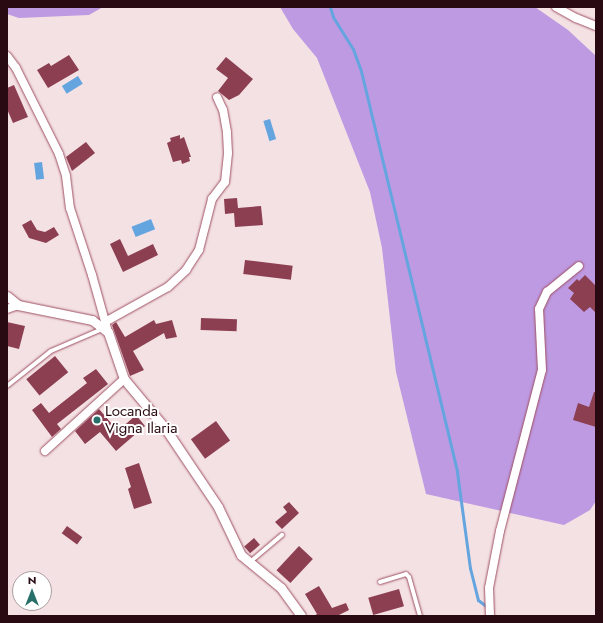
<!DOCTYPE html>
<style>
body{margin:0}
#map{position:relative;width:603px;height:623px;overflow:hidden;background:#f4e1e4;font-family:Jost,sans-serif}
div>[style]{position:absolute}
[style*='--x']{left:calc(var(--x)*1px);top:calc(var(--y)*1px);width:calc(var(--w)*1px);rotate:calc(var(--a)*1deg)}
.forest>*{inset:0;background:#be9ae2}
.water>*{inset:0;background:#65a5df;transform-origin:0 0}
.stream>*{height:3px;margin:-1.5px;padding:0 1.5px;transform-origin:1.5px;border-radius:1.5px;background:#65a5df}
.building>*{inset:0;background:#8d3f52;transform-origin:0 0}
.roads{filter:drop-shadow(0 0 1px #9e4f61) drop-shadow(0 0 1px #9e4f61)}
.service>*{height:4px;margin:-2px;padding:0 2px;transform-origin:2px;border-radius:2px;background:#fff}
.minor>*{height:8px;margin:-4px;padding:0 4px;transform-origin:4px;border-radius:4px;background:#fff}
.tertiary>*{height:9px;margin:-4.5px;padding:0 4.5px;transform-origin:4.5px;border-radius:4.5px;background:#fff}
.dots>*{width:11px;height:11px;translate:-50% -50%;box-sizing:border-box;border:2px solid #fff;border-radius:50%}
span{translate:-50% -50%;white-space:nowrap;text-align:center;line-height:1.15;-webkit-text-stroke:4px #fff;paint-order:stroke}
.poi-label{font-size:15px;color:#290a12}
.left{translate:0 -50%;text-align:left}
.frame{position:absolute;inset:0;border:8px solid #290a12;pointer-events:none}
.north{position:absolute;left:12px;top:571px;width:40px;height:40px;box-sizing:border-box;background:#fff;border:1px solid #a99da0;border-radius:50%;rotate:0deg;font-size:11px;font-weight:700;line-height:16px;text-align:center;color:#290a12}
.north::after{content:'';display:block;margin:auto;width:14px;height:18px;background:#277069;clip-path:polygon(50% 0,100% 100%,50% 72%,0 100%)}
</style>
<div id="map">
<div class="forest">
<div style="clip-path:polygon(7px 7px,103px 7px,89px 15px,19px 18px,7px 14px)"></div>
<div style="clip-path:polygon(280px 7px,535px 7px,568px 30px,596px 56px,596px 501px,590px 510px,564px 525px,426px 494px,396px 372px,382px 248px,370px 192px,317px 58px,293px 29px)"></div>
</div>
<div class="water">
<div style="left:78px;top:76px;width:9px;height:19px;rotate:58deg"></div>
<div style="left:270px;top:119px;width:21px;height:7px;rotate:73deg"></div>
<div style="left:42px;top:162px;width:17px;height:8px;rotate:83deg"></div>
<div style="left:151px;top:219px;width:11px;height:21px;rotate:68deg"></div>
</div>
<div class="stream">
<div style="--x:330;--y:7;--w:10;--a:73"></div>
<div style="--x:333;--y:17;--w:38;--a:58"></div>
<div style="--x:353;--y:49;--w:23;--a:70"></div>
<div style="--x:361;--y:71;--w:412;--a:76.5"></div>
<div style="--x:457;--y:472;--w:97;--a:82.3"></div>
<div style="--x:470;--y:568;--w:33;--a:76"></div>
<div style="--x:478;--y:600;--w:10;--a:37"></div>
</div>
<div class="building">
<div style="clip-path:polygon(69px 55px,79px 70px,48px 88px,37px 70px,49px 63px,51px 66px)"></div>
<div style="clip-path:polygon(226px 57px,253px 79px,239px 95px,229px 100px,218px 91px,228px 78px,216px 69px)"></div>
<div style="clip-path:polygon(14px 85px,28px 117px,13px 123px,7px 109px,7px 88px)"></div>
<div style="clip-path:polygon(180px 135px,180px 139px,184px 137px,191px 157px,189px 157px,190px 161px,182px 164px,181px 160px,173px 162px,167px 143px,171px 141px,170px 138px)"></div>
<div style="clip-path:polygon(86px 142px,95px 153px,72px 171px,66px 157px)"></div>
<div style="clip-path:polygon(237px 198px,238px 208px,261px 206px,263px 225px,235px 227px,234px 213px,225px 214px,224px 199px)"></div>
<div style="clip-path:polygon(31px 220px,37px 230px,45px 232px,54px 227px,59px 235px,46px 243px,29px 238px,22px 225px)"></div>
<div style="clip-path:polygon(120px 239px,128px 256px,153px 244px,158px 255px,123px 272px,110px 244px)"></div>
<div style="left:245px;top:260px;width:48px;height:14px;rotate:7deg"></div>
<div style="clip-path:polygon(585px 275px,596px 286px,596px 313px,590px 307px,584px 312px,570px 299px,574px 293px,568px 288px,577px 279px,579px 281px)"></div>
<div style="left:201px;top:318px;width:36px;height:12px;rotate:2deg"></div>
<div style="clip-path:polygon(154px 320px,156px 324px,172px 320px,177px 337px,166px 339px,164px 333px,133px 351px,144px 370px,130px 376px,112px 325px,116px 322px,125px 337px)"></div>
<div style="clip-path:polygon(7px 322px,25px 326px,19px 349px,7px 346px)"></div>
<div style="left:55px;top:356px;width:21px;height:37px;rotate:51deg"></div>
<div style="clip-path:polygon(96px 369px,108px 384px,57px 424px,61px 429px,52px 437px,32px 410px,41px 403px,49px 413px,87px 383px,83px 378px)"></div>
<div style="clip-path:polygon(594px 392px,596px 392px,596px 427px,573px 420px,578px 403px,589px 407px)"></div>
<div style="clip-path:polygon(99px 409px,118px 431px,136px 415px,145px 426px,116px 451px,100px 432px,85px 444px,75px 431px)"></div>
<div style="left:216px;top:421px;width:24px;height:31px;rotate:54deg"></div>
<div style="clip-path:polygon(139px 463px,152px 503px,134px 509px,128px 489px,131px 487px,125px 468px)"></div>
<div style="clip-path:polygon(289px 502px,299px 513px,282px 529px,275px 522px,287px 512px,283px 507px)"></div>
<div style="left:67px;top:526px;width:19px;height:9px;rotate:36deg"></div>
<div style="left:254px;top:538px;width:9px;height:13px;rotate:49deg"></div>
<div style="left:299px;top:546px;width:19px;height:33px;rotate:43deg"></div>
<div style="clip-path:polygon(319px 586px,332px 608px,346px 603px,349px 610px,337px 616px,314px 616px,317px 614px,305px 594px)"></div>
<div style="left:399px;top:589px;width:18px;height:32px;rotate:74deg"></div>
</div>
<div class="roads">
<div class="service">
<div style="--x:7;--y:386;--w:56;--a:-38.5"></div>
<div style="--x:51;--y:351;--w:56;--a:-23.3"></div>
<div style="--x:250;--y:562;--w:42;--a:-40.2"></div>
<div style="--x:380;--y:582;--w:27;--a:-17"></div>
<div style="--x:406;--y:574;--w:4;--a:45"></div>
<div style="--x:409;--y:577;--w:41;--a:74.2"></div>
</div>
<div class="minor">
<div style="--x:556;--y:7;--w:23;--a:29"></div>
<div style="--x:576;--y:18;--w:22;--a:22"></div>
<div style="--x:7;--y:56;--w:15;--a:53"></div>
<div style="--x:16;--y:68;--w:96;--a:63.4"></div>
<div style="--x:59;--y:154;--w:23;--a:72"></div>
<div style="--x:66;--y:176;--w:32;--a:83"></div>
<div style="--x:70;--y:208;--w:71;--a:71.8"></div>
<div style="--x:92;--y:275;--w:59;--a:74.3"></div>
<div style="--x:7;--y:309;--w:12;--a:-20"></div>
<div style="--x:105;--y:322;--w:72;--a:-29.1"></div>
<div style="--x:168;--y:287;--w:25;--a:-43"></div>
<div style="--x:186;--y:270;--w:24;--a:-57"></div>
<div style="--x:199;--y:250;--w:53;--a:-75.7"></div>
<div style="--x:212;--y:199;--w:21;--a:-53"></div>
<div style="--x:225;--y:182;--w:29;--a:-84"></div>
<div style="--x:228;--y:153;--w:21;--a:-93"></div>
<div style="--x:227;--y:132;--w:22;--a:-100"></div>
<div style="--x:223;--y:110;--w:14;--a:-115"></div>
<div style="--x:45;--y:451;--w:107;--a:-42.3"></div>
<div style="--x:490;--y:616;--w:28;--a:-92"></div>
<div style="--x:489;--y:588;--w:58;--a:-79.1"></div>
<div style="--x:500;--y:531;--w:166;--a:-75.4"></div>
<div style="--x:542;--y:370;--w:61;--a:-92.8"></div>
<div style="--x:539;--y:309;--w:19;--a:-65"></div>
<div style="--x:547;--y:292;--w:41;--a:-39.1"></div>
</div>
<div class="tertiary">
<div style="--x:7;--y:296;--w:14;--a:39"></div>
<div style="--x:18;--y:305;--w:76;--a:11.5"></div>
<div style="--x:92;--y:320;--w:20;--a:37"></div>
<div style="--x:108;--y:332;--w:50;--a:71.2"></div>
<div style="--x:124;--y:379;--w:64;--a:50.1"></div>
<div style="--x:165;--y:428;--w:95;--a:56.1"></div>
<div style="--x:218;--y:507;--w:53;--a:64.4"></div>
<div style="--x:241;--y:555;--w:52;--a:39.5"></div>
<div style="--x:281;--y:588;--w:34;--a:54"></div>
</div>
</div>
<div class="dots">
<div style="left:97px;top:420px;background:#277069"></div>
</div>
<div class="poi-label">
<span class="left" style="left:105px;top:420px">Locanda<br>Vigna Ilaria</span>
</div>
<div class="frame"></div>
<div class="north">N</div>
</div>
